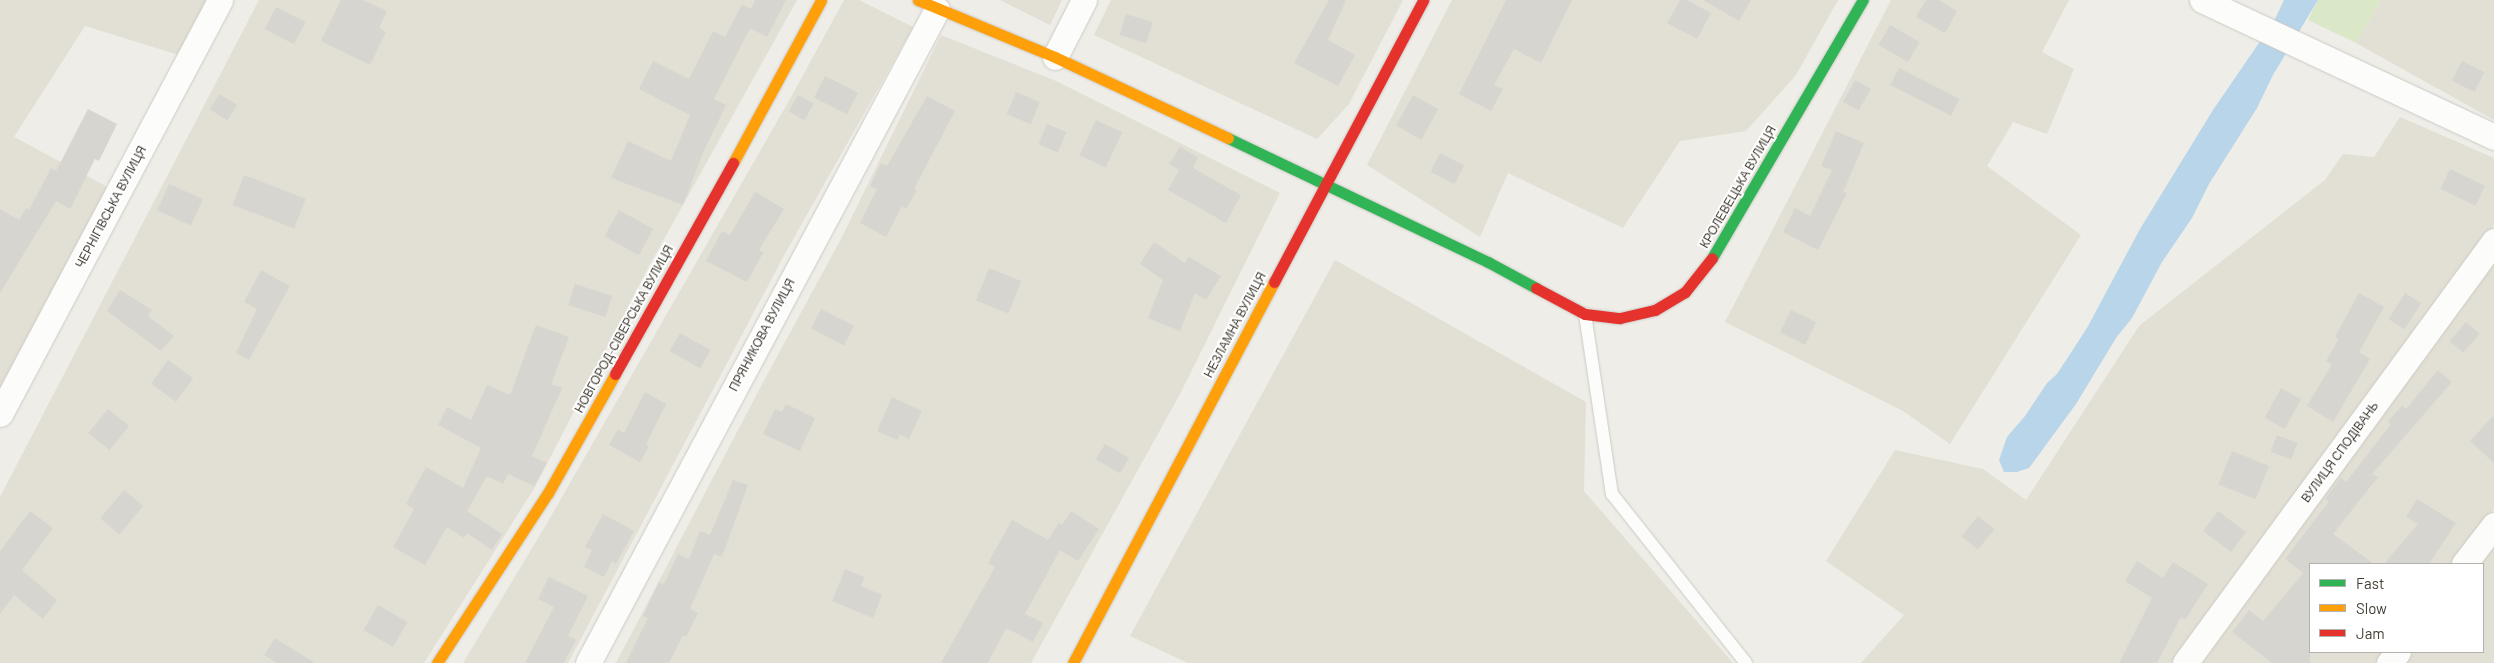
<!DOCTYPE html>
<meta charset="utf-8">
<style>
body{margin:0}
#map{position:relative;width:2494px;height:663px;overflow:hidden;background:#eeede7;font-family:Barlow,sans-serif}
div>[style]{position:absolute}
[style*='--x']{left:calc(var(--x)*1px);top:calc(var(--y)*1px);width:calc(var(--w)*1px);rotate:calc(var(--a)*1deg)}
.residential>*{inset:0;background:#e2dfd4}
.green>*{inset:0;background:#dae8c8}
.water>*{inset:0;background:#b9d5ea}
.building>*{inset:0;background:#d7d5d0;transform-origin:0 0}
.roads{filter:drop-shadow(0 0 1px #cccac5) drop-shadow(0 0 1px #cccac5)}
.lane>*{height:12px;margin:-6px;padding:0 6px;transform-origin:6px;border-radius:6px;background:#fcfcfb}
.street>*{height:25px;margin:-12.5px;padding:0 12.5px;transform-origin:12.5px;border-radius:12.5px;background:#fcfcfb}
.fast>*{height:11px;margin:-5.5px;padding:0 5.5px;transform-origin:5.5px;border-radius:5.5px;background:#30b455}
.slow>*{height:11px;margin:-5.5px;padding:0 5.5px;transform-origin:5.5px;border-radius:5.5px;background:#ff9f0a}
.jam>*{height:11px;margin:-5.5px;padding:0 5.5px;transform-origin:5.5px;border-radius:5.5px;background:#e5322d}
span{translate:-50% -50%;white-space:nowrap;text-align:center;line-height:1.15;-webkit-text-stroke:4px #fff;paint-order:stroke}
.street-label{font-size:12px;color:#433e34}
.legend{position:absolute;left:2309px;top:563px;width:175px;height:90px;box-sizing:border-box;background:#fff;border:1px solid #b4b2ae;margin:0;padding:6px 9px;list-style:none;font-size:15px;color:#433e34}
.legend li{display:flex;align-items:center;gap:10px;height:25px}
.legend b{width:25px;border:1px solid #b4b2ae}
</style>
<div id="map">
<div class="residential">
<div style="clip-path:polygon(0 0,207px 0,179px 55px,85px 26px,14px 137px,115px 191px,0 402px)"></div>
<div style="clip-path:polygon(259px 0,797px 0,649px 266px,535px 487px,424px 663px,0 663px,0 497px)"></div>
<div style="clip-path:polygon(844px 0,859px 0,913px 27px,787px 250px,568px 663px,463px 663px,546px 525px,795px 90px)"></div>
<div style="clip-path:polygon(1000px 0,1062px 0,1050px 25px)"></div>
<div style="clip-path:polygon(1111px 0,1403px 0,1349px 104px,1317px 139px,1094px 35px)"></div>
<div style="clip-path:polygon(1452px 0,1838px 0,1796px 75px,1746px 131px,1680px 141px,1623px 228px,1508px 173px,1480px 237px,1367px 165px)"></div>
<div style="clip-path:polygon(1891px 0,2069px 0,2042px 52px,2074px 69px,2047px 134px,2013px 122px,1987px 166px,2081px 235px,1950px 444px,1903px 411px,1725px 322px)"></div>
<div style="clip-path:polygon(2381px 0,2494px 0,2494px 120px,2356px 43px)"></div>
<div style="clip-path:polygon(941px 35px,1056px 81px,1280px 193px,1180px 394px,1031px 663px,616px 663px,760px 388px,841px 239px)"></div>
<div style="clip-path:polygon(2400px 117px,2494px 158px,2494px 225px,2471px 261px,2177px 663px,1861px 663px,1904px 615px,1826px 561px,1895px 450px,1983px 469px,2026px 500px,2139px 326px,2325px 180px,2343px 154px,2374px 157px)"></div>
<div style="clip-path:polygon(1335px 260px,1586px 402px,1584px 491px,1733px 663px,1188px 663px,1130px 636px)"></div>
<div style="clip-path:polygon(2494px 261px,2494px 509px,2451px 564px,2310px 564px,2310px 652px,2384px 652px,2375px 663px,2196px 663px,2364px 440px)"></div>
<div style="clip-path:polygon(2494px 540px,2494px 663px,2402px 663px,2411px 652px,2483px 652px,2483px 564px,2476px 564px)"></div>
</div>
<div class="green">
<div style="clip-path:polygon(2318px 0,2381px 0,2356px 43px,2308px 20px)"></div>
</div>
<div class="water">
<div style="clip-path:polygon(2284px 0,2318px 0,2273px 75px,2257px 108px,2209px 184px,2192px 218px,2162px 262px,2132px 318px,2116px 338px,2076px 404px,2029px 468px,2017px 472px,2004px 472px,1999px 460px,2007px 437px,2025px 416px,2047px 383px,2057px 374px,2087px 328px,2140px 229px,2213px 110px,2274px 21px)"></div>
</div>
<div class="building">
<div style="clip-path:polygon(341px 0,363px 0,387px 11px,379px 28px,386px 32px,370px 65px,321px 41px)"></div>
<div style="clip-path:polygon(755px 0,786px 0,767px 37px,750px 28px,714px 99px,726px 105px,702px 155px,683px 205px,611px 178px,628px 141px,671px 161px,690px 115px,639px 89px,653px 61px,689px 79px,713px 31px,725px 37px,742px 4px,751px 9px)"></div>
<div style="clip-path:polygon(1329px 0,1346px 0,1328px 40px,1355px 55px,1338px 86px,1294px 63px)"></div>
<div style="clip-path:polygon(1506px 0,1572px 0,1541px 63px,1514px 49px,1494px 85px,1503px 89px,1491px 111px,1459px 94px)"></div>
<div style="clip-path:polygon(1680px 0,1687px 0,1711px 13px,1697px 39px,1667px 23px)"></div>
<div style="clip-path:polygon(1703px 0,1751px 0,1739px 21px)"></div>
<div style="clip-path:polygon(1926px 0,1939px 0,1957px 11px,1945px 33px,1916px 17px)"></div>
<div style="left:276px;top:7px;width:33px;height:25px;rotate:27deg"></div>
<div style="left:1126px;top:14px;width:28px;height:22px;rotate:17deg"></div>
<div style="left:1890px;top:25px;width:34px;height:23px;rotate:30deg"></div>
<div style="left:2462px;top:61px;width:25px;height:22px;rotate:27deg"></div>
<div style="left:1899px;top:68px;width:68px;height:19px;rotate:27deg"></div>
<div style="left:825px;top:76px;width:37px;height:24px;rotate:27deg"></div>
<div style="left:1855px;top:80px;width:18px;height:25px;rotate:29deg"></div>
<div style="left:1016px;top:92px;width:26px;height:24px;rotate:23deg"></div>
<div style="left:219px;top:94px;width:21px;height:18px;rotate:31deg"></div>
<div style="left:798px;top:95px;width:18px;height:19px;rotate:29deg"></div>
<div style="left:1413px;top:95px;width:29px;height:35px;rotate:29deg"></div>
<div style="clip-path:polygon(927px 96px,955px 111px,914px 189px,917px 190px,906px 209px,902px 206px,886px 237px,860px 223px,877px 189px,870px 186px,881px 163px,887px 166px)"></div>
<div style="clip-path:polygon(88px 109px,117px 124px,99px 161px,95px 159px,70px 209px,56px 201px,0 293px,0 209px,19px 220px,26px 208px,29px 210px,51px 168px,56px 171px)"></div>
<div style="left:1096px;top:120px;width:29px;height:39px;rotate:25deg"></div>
<div style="left:1047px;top:124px;width:21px;height:22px;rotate:23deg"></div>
<div style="clip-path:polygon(1836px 131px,1864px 143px,1843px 192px,1847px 193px,1818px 250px,1783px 232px,1795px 208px,1810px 216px,1832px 170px,1821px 166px)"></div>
<div style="clip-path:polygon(1180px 147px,1198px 157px,1193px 168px,1241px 195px,1226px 223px,1168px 190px,1179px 170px,1169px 164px)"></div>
<div style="left:1440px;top:153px;width:27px;height:21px;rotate:27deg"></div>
<div style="left:2450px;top:169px;width:39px;height:22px;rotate:26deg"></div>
<div style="left:244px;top:175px;width:66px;height:32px;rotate:21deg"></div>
<div style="left:169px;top:184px;width:37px;height:29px;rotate:24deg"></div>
<div style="clip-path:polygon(755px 192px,784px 209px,759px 250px,763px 253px,747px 282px,706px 261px,722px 231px,730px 235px)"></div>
<div style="left:619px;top:210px;width:39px;height:30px;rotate:29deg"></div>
<div style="clip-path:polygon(1154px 242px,1185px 263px,1189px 257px,1221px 276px,1206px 300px,1195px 293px,1180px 331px,1148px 318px,1163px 280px,1140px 264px)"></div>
<div style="left:989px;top:268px;width:35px;height:35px;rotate:22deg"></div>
<div style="clip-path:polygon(261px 270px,290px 286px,249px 360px,236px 353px,257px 309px,244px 302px)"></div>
<div style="left:575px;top:284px;width:39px;height:22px;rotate:18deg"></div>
<div style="clip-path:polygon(120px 290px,152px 310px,148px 316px,174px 336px,161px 351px,107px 311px)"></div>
<div style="clip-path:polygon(2359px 293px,2384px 307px,2359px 352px,2370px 359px,2333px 422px,2307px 406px,2332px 364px,2326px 361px,2339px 339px,2335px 337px)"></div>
<div style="left:2405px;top:293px;width:19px;height:31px;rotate:32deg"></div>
<div style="left:821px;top:309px;width:37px;height:22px;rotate:27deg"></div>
<div style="left:1791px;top:310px;width:28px;height:25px;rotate:26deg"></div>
<div style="left:2466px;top:322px;width:18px;height:25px;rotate:41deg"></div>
<div style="clip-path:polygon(536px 325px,569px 337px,551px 384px,562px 388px,532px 456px,547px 463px,534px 486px,508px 474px,503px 484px,487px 476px,467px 511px,502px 534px,492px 550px,467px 533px,464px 538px,447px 527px,425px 565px,393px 547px,414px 509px,406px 504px,426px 467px,463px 488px,481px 448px,438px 425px,447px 407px,471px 420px,487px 385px,510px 395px)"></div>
<div style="left:680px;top:333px;width:35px;height:21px;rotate:29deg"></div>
<div style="left:168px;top:360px;width:31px;height:29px;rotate:36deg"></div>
<div style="clip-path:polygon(2438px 370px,2452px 382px,2372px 474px,2378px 477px,2333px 534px,2374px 564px,2310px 564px,2310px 663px,2272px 663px,2232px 632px,2249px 610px,2263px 621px,2303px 573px,2285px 559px,2329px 501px,2325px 499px,2341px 478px,2346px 482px,2391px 424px,2388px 421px,2402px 406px,2406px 409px)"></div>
<div style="left:2281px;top:388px;width:23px;height:34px;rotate:29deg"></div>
<div style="clip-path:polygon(645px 392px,666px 404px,646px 444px,649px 446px,640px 462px,609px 445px,618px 429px,624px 433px)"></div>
<div style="clip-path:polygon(892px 397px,922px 411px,909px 439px,900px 434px,897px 440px,877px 431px)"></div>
<div style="clip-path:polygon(786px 404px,815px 418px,800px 451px,763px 434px,775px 409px,782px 412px)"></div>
<div style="left:108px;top:409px;width:27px;height:31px;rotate:39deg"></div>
<div style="clip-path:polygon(2494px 415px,2494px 463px,2470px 441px)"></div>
<div style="left:2277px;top:435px;width:22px;height:18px;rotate:21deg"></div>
<div style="left:1105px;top:444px;width:28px;height:18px;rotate:30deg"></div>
<div style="left:2232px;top:451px;width:40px;height:36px;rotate:22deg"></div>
<div style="clip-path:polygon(733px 480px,748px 485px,722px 557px,714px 554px,690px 609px,698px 613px,686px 637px,683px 635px,669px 663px,626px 663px,648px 618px,643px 616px,659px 582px,664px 584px,678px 554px,689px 559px,700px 531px,710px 535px)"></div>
<div style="left:124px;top:490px;width:25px;height:37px;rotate:40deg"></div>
<div style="clip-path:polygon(2417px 499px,2456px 523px,2429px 564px,2384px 564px,2418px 524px,2406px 517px)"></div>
<div style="clip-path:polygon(30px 511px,53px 528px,22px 570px,57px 600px,43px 619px,14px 595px,0 614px,0 551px)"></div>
<div style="clip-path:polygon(1071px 511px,1099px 529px,1078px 561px,1060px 550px,1025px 614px,1043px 623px,1033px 642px,1006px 628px,988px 663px,941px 663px,995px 567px,988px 563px,1012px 520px,1048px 540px,1059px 523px,1062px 525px)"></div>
<div style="left:2218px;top:511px;width:35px;height:25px;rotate:37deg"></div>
<div style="clip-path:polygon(603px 514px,634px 531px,616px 564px,612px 561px,604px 577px,584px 567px,592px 550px,585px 547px)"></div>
<div style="left:1978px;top:516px;width:21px;height:26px;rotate:39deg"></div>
<div style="clip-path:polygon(2137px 561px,2163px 578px,2173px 562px,2208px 584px,2185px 620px,2181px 617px,2157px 663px,2119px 663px,2152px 598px,2125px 581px)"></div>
<div style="clip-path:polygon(845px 569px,865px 577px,861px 586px,882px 595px,873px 618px,832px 601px)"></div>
<div style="clip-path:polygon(549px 577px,588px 596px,568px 636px,576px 640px,564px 663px,525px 663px,554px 607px,538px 599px)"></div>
<div style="left:378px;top:605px;width:34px;height:29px;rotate:30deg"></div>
<div style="clip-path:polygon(275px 638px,315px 663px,277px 663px,264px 655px)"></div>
</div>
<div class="roads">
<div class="lane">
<div style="--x:1585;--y:314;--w:182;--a:81.5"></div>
<div style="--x:1612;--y:494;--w:216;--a:51.6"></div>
</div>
<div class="street">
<div style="--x:2202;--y:0;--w:323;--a:25.1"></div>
<div style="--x:1055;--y:57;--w:64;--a:-63"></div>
<div style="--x:0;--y:414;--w:469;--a:-62"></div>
<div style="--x:2464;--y:564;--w:49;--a:-52.4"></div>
<div style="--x:588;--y:663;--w:741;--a:-61.91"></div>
<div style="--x:2185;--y:663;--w:523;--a:-53.79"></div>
<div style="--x:2389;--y:663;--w:14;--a:-51"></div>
</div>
<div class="fast">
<div style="--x:1228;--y:138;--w:288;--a:25.5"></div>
<div style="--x:1488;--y:262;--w:55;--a:28.4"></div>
<div style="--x:1712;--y:258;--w:299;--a:-59.7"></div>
</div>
<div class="slow">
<div style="--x:918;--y:0;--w:148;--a:22.6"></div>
<div style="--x:1055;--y:57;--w:191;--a:25.1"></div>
<div style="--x:733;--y:163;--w:185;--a:-61.6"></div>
<div style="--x:437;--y:663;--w:203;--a:-56.9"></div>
<div style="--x:548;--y:493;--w:137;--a:-60.6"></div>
<div style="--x:1073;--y:663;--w:431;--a:-62.2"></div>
</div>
<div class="jam">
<div style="--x:1274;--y:282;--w:319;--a:-62.1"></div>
<div style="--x:1536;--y:288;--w:55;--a:28"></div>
<div style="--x:1585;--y:314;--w:35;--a:7"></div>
<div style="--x:1620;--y:318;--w:36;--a:-13"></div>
<div style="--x:1655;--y:310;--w:35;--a:-31"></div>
<div style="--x:1685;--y:292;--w:43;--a:-51.5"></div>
<div style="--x:615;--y:374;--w:242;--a:-60.8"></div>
</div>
</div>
<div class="street-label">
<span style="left:1738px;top:187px;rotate:-60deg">КРОЛЕВЕЦЬКА ВУЛИЦЯ</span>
<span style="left:111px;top:207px;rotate:-62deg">ЧЕРНІГІВСЬКА ВУЛИЦЯ</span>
<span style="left:1235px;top:325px;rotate:-62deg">НЕЗЛАМНА ВУЛИЦЯ</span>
<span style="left:624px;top:329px;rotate:-61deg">НОВГОРОД-СІВЕРСЬКА ВУЛИЦЯ</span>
<span style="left:762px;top:335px;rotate:-62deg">ПРЯНИКОВА ВУЛИЦЯ</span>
<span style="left:2340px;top:452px;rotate:-54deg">ВУЛИЦЯ СПОДІВАНЬ</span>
</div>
<ul class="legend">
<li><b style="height:6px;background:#30b455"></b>Fast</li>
<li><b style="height:6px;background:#ff9f0a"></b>Slow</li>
<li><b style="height:6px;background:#e5322d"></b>Jam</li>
</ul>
</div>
